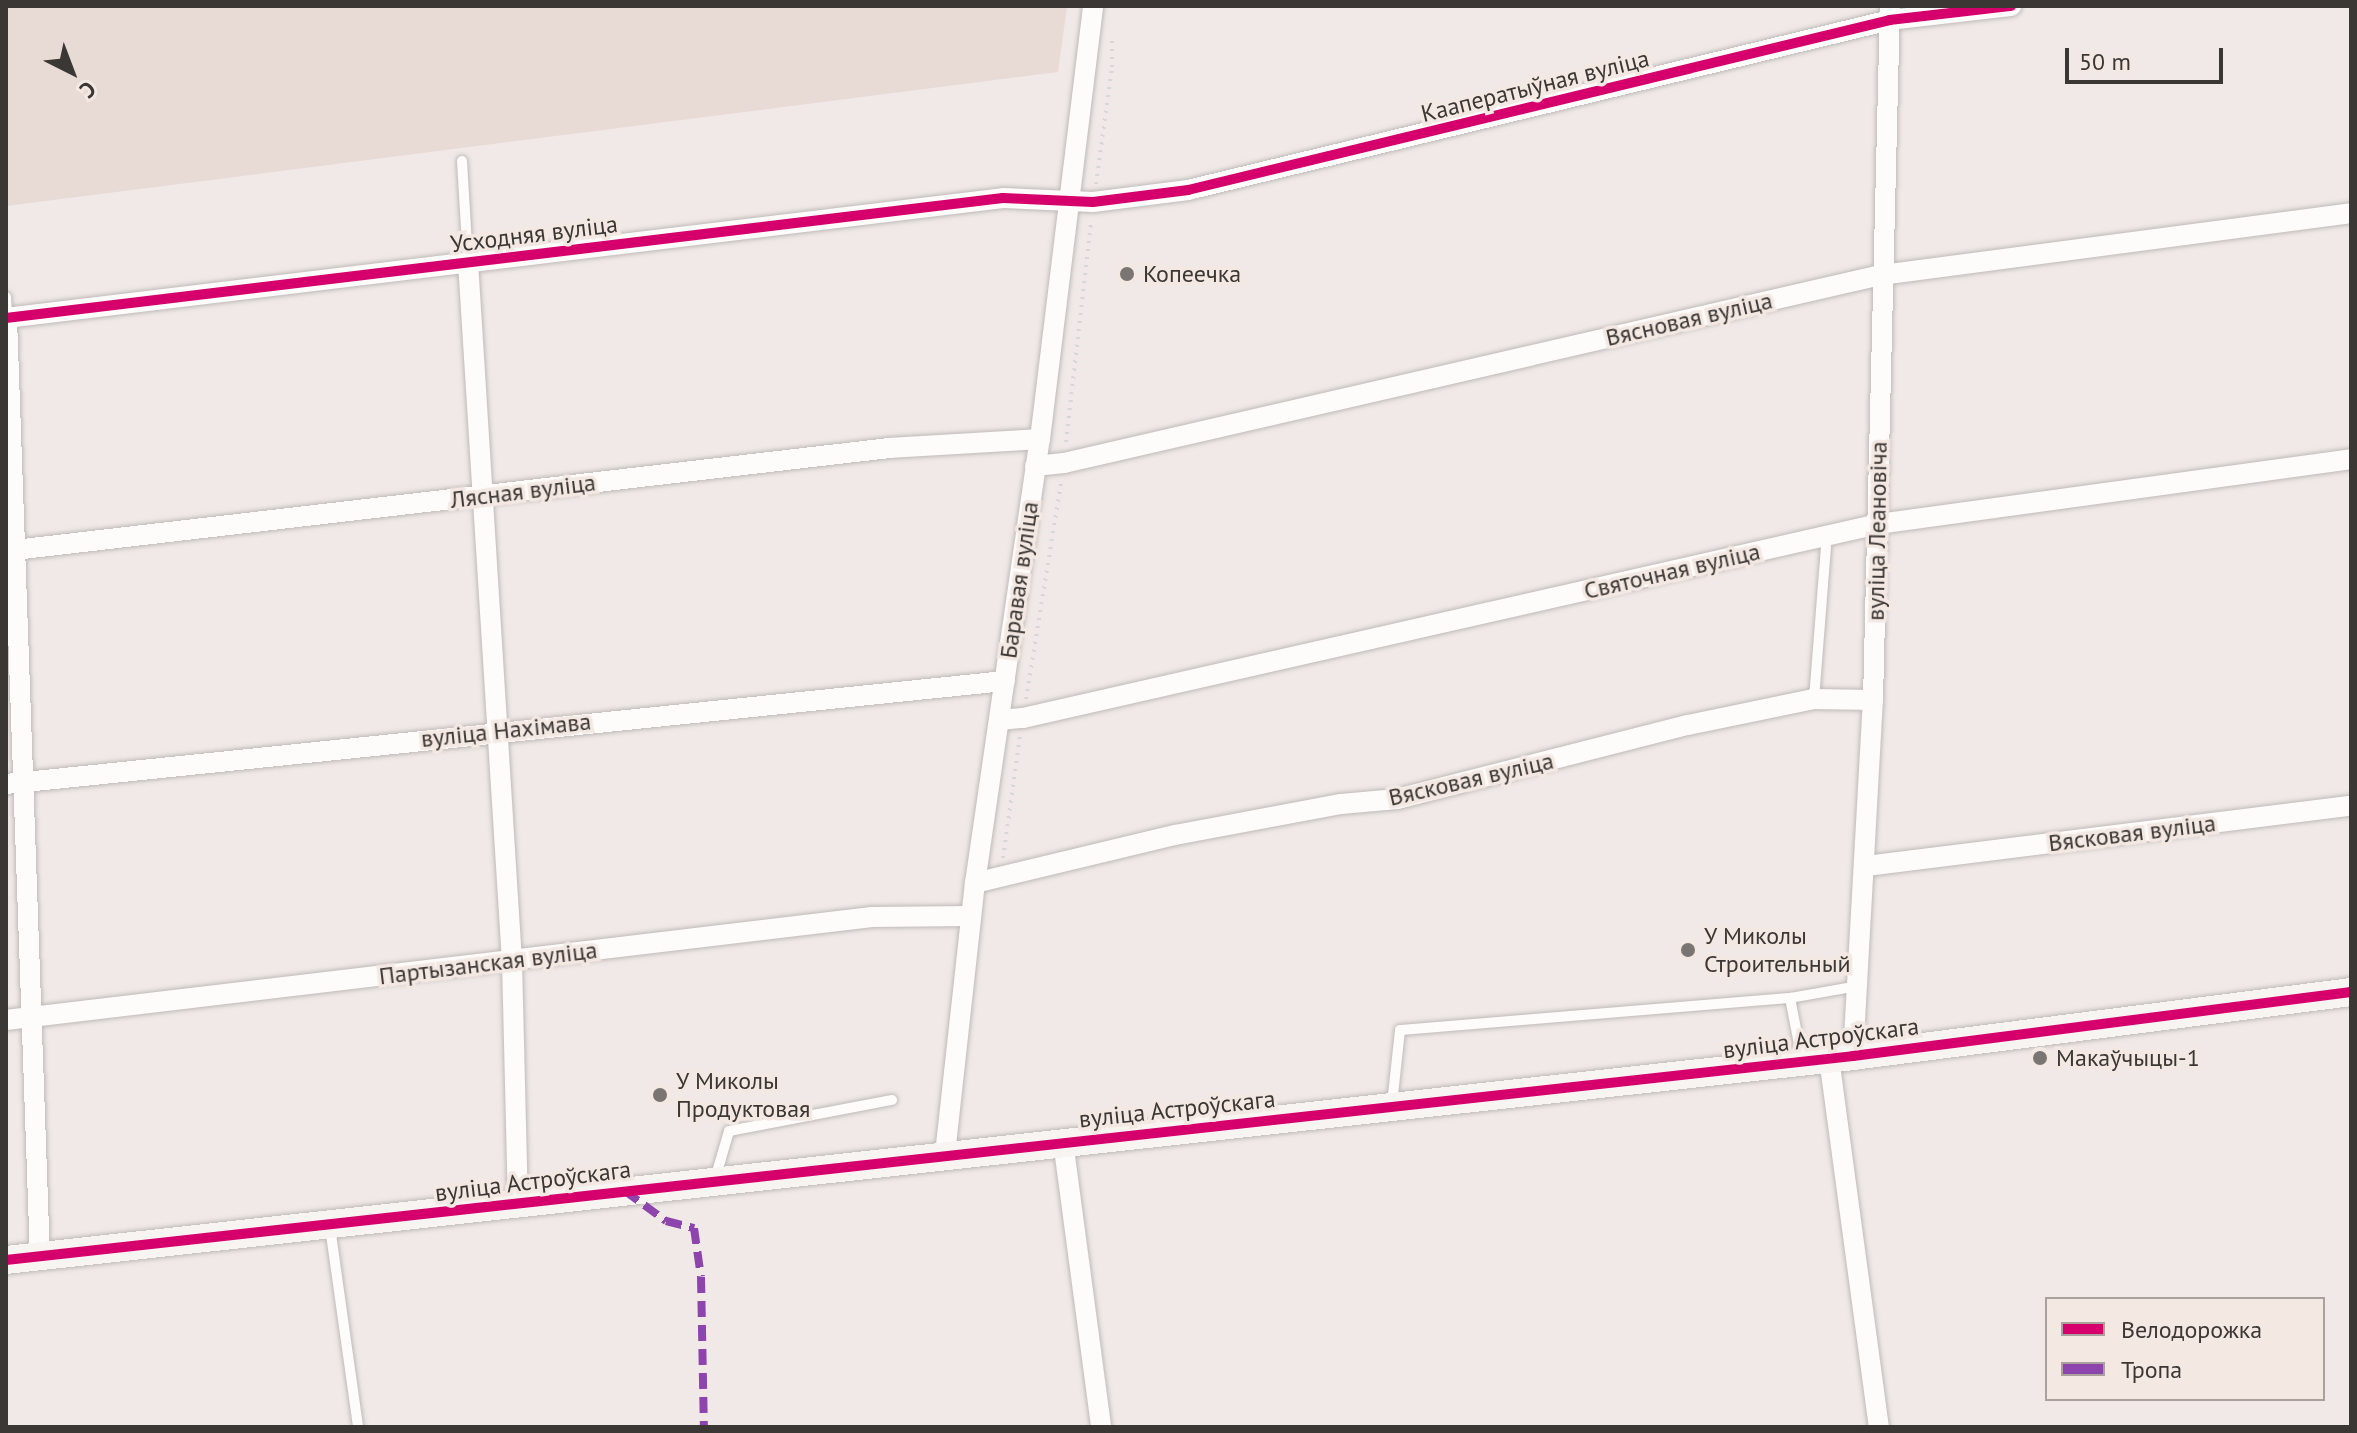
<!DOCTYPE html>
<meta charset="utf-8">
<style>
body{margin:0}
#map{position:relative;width:2357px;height:1433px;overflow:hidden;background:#f0e9e7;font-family:"PT Sans",sans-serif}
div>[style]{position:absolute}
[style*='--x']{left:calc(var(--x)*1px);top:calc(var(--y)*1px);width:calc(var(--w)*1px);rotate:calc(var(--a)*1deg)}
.built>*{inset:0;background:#e8dad4}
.path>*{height:4px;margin-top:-2px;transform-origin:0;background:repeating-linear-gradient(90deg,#d8d6d6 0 2px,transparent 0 8px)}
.roads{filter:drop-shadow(0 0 2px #bfbab8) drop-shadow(0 0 2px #bfbab8)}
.lane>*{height:10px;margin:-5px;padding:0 5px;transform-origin:5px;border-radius:5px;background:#fdfcfb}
.street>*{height:20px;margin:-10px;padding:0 10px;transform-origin:10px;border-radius:10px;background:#fdfcfb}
.secondary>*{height:28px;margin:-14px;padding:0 14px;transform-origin:14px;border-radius:14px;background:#f8f4f1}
.quiet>*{height:8px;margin-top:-4px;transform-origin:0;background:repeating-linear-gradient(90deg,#8e44ad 0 16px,transparent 0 24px)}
.cycleway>*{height:10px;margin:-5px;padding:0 5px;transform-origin:5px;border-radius:5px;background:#d6006c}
.dots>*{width:22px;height:22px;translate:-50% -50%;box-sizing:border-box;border:4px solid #f4e8e3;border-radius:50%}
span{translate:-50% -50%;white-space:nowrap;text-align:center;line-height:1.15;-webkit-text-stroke:7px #f4e8e3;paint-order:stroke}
.street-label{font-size:24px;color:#3b3734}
.poi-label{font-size:24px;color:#3b3734}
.left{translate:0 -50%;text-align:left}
.frame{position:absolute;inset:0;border:8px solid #3b3734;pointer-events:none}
.legend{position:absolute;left:2045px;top:1297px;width:280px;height:104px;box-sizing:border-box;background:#f4e8e3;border:2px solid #aaa19d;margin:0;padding:10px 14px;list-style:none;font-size:24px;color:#3b3734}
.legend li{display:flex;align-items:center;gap:16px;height:40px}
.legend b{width:40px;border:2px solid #aaa19d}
.north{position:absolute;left:32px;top:32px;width:80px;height:80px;-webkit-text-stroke:6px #f4e8e3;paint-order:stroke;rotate:138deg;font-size:22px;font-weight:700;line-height:32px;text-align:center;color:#3b3734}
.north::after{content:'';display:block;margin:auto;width:28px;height:36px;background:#3b3734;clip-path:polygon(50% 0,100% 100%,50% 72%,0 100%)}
.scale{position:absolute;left:2065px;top:48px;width:158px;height:36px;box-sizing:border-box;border:4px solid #3b3734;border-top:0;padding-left:10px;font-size:24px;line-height:28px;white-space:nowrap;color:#3b3734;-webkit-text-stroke:6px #f4e8e3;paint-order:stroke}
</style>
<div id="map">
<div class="built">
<div style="clip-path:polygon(6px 6px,1067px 6px,1058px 72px,6px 206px)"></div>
</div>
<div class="path">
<div style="--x:1096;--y:184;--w:118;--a:-82.2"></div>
<div style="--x:1112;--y:67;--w:29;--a:-90"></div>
<div style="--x:1066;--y:442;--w:222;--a:-83.5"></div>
<div style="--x:1026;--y:699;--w:219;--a:-80.8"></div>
<div style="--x:1003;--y:858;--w:123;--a:-82.1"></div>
</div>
<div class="roads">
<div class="lane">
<div style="--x:462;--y:161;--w:101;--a:86.6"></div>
<div style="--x:6;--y:297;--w:21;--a:87"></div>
<div style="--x:1814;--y:699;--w:165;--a:-85.5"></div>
<div style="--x:1790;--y:998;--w:69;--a:-10"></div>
<div style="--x:1392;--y:1104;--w:74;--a:-83.8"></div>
<div style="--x:1400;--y:1030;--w:391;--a:-4.7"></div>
<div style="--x:1790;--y:998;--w:62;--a:78.9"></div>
<div style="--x:715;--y:1179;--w:50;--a:-73.7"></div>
<div style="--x:729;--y:1131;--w:166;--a:-10.8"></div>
<div style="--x:330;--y:1227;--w:202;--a:82"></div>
</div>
<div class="street">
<div style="--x:468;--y:262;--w:700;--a:86.4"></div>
<div style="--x:512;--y:961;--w:242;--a:88.6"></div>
<div style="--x:6;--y:318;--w:1004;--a:-6.86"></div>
<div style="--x:1003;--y:198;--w:90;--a:2.5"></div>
<div style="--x:1093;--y:202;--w:96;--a:-7.2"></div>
<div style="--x:1188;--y:190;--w:722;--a:-13.61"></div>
<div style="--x:1890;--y:20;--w:122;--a:-6.6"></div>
<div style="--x:7;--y:318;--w:939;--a:87.99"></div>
<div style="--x:1035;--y:466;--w:29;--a:-6"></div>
<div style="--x:1064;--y:463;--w:838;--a:-12.96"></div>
<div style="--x:1881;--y:275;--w:474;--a:-7.5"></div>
<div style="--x:6;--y:551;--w:890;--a:-6.65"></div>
<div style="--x:890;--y:448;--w:150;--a:-3.4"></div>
<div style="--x:999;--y:720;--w:24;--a:-5"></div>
<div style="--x:1023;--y:718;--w:877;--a:-12.78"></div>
<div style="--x:1878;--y:524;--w:477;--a:-7.8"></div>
<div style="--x:6;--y:784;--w:1004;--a:-5.89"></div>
<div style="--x:1866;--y:866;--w:489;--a:-7.1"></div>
<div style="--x:975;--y:883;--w:206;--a:-13.5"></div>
<div style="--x:1175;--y:835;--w:169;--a:-10.6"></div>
<div style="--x:1341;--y:804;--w:56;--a:-5.1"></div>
<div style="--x:1397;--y:799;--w:300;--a:-14.3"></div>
<div style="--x:1688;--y:725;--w:129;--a:-11.7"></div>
<div style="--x:1814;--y:699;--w:59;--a:1"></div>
<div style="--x:6;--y:1020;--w:872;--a:-6.78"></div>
<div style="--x:872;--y:917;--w:99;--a:-0.6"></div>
<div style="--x:1853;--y:1056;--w:357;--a:-86.8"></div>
<div style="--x:1873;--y:700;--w:694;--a:-88.6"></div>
<div style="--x:1829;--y:1058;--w:372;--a:82.3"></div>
<div style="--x:1063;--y:1141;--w:289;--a:82.4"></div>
<div style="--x:945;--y:1154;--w:273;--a:-83.7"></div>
<div style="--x:975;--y:883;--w:449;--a:-81.7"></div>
<div style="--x:1040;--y:439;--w:436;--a:-83"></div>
</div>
<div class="secondary">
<div style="--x:6;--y:1260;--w:1858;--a:-6.3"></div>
<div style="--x:1853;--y:1056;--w:502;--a:-7.32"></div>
</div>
</div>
<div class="quiet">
<div style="--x:625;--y:1191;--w:51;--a:36.2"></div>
<div style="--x:666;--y:1221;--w:29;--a:14"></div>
<div style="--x:694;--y:1228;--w:49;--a:81.9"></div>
<div style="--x:701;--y:1277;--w:150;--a:88.9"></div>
</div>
<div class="cycleway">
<div style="--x:6;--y:318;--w:1004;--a:-6.86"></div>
<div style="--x:1003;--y:198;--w:90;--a:2.5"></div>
<div style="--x:1093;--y:202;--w:96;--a:-7.2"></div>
<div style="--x:1188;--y:190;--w:722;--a:-13.61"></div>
<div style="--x:1890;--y:20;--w:122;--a:-6.6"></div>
<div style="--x:6;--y:1260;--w:1858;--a:-6.3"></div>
<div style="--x:1853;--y:1056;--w:502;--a:-7.32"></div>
</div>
<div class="dots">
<div style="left:1127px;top:274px;background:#7a7573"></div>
<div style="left:1688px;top:950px;background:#7a7573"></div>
<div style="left:2040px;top:1058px;background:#7a7573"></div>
<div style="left:660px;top:1095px;background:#7a7573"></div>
</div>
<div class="street-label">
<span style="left:1535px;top:86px;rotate:-14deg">Кааператыўная вуліца</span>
<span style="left:534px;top:234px;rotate:-7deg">Усходняя вуліца</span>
<span style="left:1689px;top:319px;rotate:-13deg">Вясновая вуліца</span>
<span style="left:523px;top:491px;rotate:-7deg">Лясная вуліца</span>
<span style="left:1877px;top:531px;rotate:-89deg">вуліца Леановіча</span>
<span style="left:1672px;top:571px;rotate:-13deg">Святочная вуліца</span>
<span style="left:1019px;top:580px;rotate:-82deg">Баравая вуліца</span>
<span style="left:506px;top:730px;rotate:-6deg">вуліца Нахімава</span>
<span style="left:1471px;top:779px;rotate:-13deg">Вясковая вуліца</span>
<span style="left:2132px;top:833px;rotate:-7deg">Вясковая вуліца</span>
<span style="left:488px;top:963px;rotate:-7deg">Партызанская вуліца</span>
<span style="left:1821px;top:1038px;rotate:-7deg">вуліца Астроўскага</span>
<span style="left:1177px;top:1109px;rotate:-6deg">вуліца Астроўскага</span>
<span style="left:533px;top:1181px;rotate:-7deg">вуліца Астроўскага</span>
</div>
<div class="poi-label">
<span class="left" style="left:1143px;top:274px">Копеечка</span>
<span class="left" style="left:1704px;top:950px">У Миколы<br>Строительный</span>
<span class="left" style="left:2056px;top:1058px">Макаўчыцы-1</span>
<span class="left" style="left:676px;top:1095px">У Миколы<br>Продуктовая</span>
</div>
<div class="frame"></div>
<ul class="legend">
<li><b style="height:10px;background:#d6006c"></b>Велодорожка</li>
<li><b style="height:10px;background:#8e44ad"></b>Тропа</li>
</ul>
<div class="north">С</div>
<div class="scale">50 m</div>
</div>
